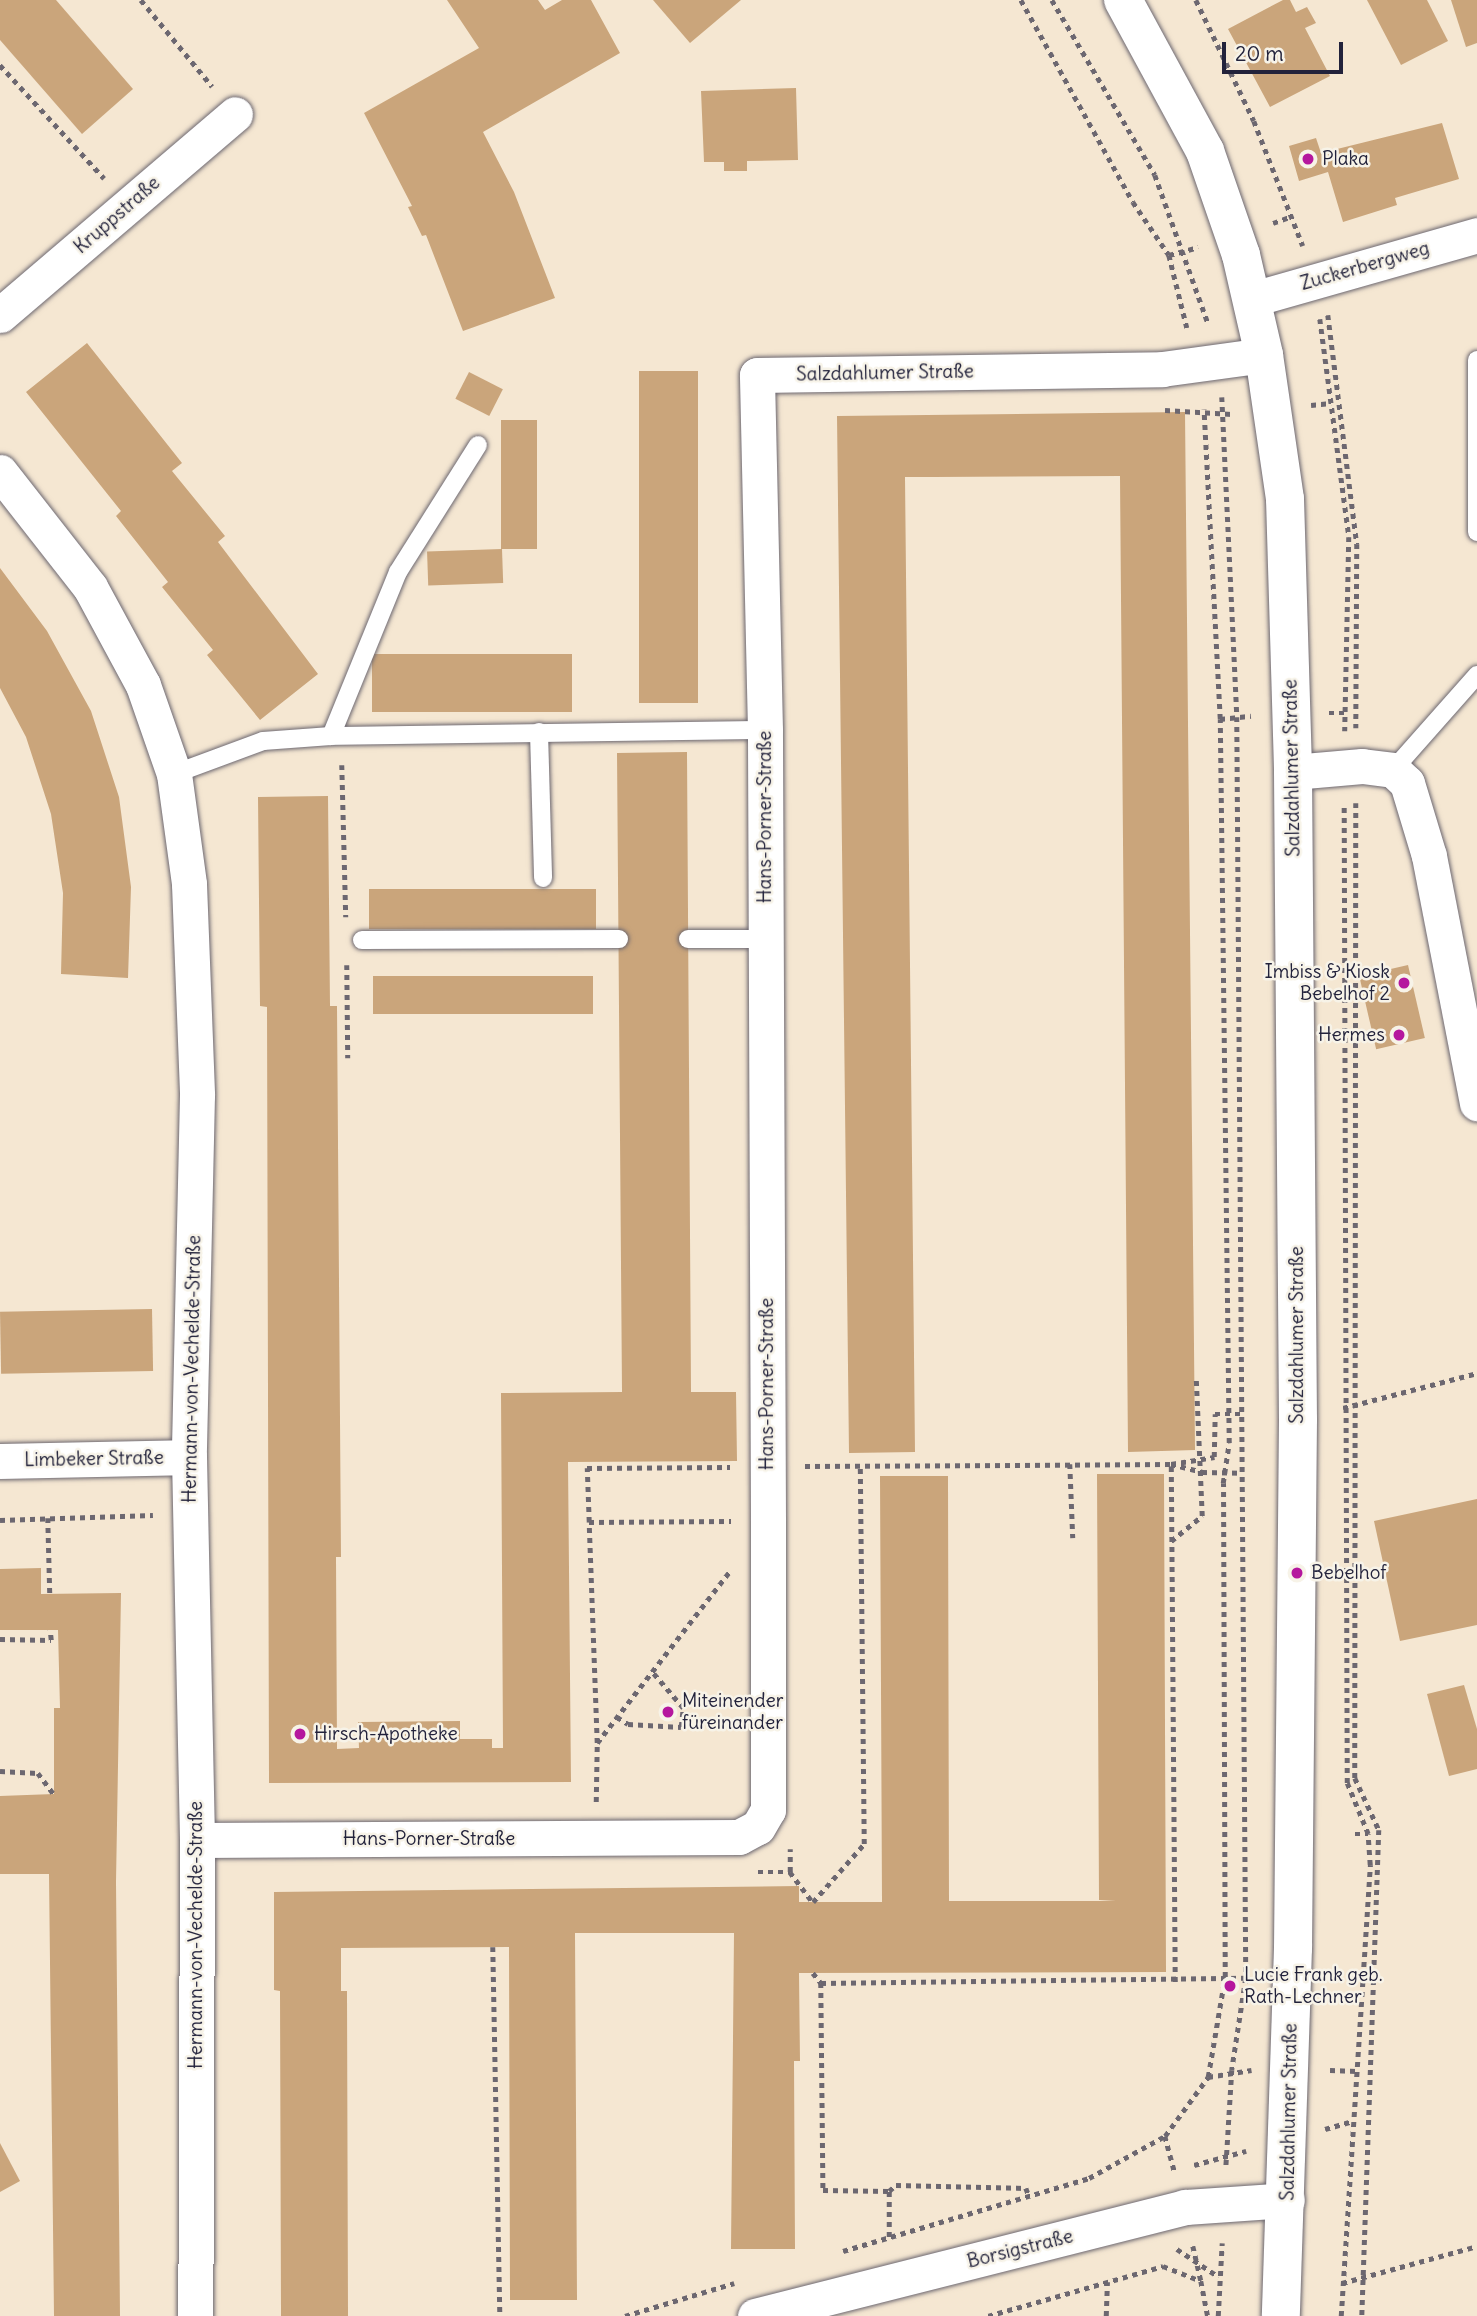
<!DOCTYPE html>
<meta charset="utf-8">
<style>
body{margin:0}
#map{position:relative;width:1477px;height:2316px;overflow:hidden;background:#f5e7d2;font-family:Delius,sans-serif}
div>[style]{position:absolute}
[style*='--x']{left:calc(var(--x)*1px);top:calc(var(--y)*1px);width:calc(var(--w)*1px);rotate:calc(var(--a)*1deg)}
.building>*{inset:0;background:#caa57b;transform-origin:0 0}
.path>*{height:4.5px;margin-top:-2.25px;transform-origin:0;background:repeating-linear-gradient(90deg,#6c6770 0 5px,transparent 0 10px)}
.roads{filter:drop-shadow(0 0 2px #6c6770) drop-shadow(0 0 2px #6c6770)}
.service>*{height:18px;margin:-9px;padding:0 9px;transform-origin:9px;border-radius:9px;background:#fff}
.minor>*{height:35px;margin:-17.5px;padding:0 17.5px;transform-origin:17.5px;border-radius:17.5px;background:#fff}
.secondary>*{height:38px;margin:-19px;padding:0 19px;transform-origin:19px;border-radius:19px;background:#fff}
.dots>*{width:19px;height:19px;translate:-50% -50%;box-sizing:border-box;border:4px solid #f7f3e8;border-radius:50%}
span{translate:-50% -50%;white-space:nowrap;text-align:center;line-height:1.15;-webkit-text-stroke:5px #f7f3e8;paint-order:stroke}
.poi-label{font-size:19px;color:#22223b}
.left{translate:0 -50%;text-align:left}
.right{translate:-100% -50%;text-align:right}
.street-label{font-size:19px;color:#22223b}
.scale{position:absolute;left:1222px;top:42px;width:121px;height:32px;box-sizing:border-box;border:4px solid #22223b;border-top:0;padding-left:9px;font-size:21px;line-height:24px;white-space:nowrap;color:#22223b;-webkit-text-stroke:5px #f7f3e8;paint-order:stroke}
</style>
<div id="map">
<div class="building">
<div style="clip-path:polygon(0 0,56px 0,133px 89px,82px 134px,0 40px)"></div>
<div style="clip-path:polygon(447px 0,538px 0,545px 10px,562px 0,591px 0,620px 53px,483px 132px,514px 192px,555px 298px,463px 331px,426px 235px,422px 236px,408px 207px,412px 206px,364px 113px,479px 48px)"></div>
<div style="clip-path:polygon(653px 0,741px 0,690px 43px)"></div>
<div style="clip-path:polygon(1283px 0,1290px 0,1296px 12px,1307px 7px,1316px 23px,1305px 28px,1330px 76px,1270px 107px,1228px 29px)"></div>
<div style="clip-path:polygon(1367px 0,1427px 0,1448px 41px,1401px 65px)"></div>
<div style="clip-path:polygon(1451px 0,1477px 0,1477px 43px,1466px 47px)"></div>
<div style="clip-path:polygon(796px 88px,798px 160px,747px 161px,747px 171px,724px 171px,724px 162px,704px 162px,701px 91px)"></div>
<div style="clip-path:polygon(1442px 123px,1459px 179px,1395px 198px,1397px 205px,1343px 222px,1328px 172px,1299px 181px,1289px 146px,1316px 138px,1321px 153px)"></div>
<div style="clip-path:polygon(87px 343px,182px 463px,172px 471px,225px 536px,218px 542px,318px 674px,260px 720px,207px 655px,213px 650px,162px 587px,168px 582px,116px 516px,121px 511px,26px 392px)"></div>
<div style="left:698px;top:371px;width:332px;height:59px;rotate:90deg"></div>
<div style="left:469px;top:372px;width:38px;height:30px;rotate:27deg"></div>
<div style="clip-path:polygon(1185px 412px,1195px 1450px,1128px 1452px,1120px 476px,933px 477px,905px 477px,915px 1452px,849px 1453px,837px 416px)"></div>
<div style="left:501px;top:420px;width:36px;height:129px"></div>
<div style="left:502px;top:549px;width:34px;height:75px;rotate:88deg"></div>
<div style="clip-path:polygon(0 568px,47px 631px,91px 711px,119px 797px,131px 887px,128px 978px,61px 974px,63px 893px,51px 814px,26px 737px,0 688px)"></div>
<div style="left:372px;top:654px;width:200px;height:58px"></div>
<div style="clip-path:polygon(687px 752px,691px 1392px,736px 1392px,737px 1461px,568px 1462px,571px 1782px,269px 1783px,267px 1007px,260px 1006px,258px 797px,328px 796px,330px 1006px,337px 1006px,341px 1557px,336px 1557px,337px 1749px,359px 1748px,358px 1722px,460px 1721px,460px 1739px,492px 1739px,492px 1748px,503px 1748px,501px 1393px,622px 1392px,617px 753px)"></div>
<div style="left:596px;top:889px;width:40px;height:227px;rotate:90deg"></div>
<div style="left:1408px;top:965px;width:75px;height:50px;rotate:77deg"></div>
<div style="left:593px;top:976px;width:38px;height:220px;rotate:90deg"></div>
<div style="left:152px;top:1309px;width:62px;height:152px;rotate:89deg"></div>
<div style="clip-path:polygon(1097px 1474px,1164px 1474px,1166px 1972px,799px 1973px,800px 2061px,794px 2061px,795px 2249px,731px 2249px,734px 1933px,575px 1933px,577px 2300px,510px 2300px,509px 1947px,341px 1948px,341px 1991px,347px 1991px,348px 2316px,281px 2316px,280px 1991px,274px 1990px,274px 1892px,799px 1886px,799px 1902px,882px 1902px,880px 1476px,948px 1476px,949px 1901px,1116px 1901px,1099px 1900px)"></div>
<div style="clip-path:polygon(1477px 1499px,1477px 1625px,1400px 1641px,1374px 1521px)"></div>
<div style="clip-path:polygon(41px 1568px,41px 1594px,121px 1593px,116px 1882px,120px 2316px,54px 2316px,49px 1874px,0 1874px,0 1796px,54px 1794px,54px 1708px,60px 1708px,58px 1630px,0 1630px,0 1569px)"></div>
<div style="clip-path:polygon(1464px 1685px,1477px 1729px,1477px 1769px,1449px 1776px,1427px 1694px)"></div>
<div style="clip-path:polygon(0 2143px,20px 2181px,0 2192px)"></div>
</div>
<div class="path">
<div style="--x:141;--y:0;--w:112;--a:50.5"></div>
<div style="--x:1021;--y:0;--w:231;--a:61"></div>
<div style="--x:1133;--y:202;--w:64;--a:55.8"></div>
<div style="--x:1169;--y:255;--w:75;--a:76.1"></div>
<div style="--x:1052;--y:0;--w:203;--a:59.5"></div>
<div style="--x:1155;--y:175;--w:157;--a:70.3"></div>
<div style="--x:1196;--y:0;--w:134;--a:64.4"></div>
<div style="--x:1254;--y:121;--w:134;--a:68.6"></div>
<div style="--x:0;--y:65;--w:154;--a:47.4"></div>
<div style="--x:1273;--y:223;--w:20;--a:-20"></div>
<div style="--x:1169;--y:255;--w:30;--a:-15"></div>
<div style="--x:1328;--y:315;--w:231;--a:82.8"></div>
<div style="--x:1357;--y:544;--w:184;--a:90.3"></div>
<div style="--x:1320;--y:319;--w:220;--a:82.4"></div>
<div style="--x:1349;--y:537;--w:194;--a:91.2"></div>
<div style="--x:1222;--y:397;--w:320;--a:87.3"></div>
<div style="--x:1237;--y:717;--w:1261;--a:89.59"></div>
<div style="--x:1246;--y:1978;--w:93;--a:98.7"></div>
<div style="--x:1232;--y:2070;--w:98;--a:93.5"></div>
<div style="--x:1311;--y:405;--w:20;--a:-6"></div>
<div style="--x:1165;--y:410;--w:67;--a:3.4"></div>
<div style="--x:1329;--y:713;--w:17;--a:0"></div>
<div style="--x:1220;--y:719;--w:31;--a:-6"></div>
<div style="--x:342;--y:765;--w:152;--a:88.5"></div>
<div style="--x:1356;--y:803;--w:975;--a:90.06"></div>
<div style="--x:1355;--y:1778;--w:57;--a:65.2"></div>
<div style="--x:1379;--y:1830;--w:486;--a:92"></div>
<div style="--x:347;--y:965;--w:93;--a:89.4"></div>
<div style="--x:1343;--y:1408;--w:138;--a:-14.6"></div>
<div style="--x:1070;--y:1464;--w:74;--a:87.7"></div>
<div style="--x:805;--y:1466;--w:366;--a:-0.3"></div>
<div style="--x:1171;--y:1464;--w:32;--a:14"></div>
<div style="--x:1202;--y:1472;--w:39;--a:1"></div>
<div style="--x:48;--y:1518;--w:76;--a:88.5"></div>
<div style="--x:0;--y:1520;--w:153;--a:-1.9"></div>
<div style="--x:589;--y:1522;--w:54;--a:-92.1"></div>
<div style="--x:587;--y:1468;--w:143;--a:-0.4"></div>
<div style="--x:1171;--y:1541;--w:40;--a:-39"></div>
<div style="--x:1202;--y:1516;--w:138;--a:-92.5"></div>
<div style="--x:0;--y:1639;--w:51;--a:1.1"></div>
<div style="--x:51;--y:1640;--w:10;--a:-96"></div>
<div style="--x:617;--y:1717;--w:13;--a:32"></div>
<div style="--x:628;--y:1724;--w:53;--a:3.2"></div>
<div style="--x:681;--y:1727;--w:19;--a:-84"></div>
<div style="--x:683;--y:1708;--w:48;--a:-130.7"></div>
<div style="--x:597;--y:1743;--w:221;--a:-92.1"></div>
<div style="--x:589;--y:1522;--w:142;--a:-0.4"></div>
<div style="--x:0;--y:1771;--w:38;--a:3"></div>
<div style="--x:38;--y:1773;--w:26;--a:53"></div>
<div style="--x:596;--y:1802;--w:59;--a:-89"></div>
<div style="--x:597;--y:1743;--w:216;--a:-52.3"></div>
<div style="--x:1355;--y:1834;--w:13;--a:0"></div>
<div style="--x:758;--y:1872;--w:32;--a:0"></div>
<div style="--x:790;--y:1872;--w:23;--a:-90"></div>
<div style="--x:790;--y:1872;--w:38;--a:53"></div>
<div style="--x:813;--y:1902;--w:77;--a:-48.7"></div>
<div style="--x:864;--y:1844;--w:379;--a:-90.6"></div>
<div style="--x:493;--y:1947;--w:369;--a:88.9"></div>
<div style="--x:813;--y:1973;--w:13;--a:51"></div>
<div style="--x:821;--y:1983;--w:207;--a:89.4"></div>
<div style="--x:823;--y:2190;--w:66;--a:0.9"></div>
<div style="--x:889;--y:2191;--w:9;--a:-41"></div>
<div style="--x:896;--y:2185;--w:130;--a:1.3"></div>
<div style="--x:1026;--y:2188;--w:9;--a:69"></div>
<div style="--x:1351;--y:1978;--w:13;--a:0"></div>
<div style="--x:1175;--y:1982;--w:518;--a:-90.44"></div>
<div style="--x:1171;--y:1464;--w:44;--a:-9.2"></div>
<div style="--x:1214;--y:1457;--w:43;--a:-88.7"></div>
<div style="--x:1215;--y:1414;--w:25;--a:0"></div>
<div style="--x:821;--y:1983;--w:425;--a:-0.7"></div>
<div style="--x:1330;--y:2070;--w:27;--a:2"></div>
<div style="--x:1208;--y:2077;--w:44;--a:-9.2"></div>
<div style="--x:1325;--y:2129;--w:29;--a:-16"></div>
<div style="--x:1165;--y:2136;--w:38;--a:75"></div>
<div style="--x:1194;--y:2165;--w:54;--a:-15.1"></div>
<div style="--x:889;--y:2237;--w:46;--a:-90"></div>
<div style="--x:1193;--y:2246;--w:36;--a:77"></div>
<div style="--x:1177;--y:2249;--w:50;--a:33.7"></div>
<div style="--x:843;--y:2251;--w:257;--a:-16.5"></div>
<div style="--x:1089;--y:2178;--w:87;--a:-28.9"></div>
<div style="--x:1165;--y:2136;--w:73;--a:-53.9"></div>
<div style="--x:1208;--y:2077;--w:101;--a:-80.4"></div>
<div style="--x:1225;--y:1977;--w:494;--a:-90.2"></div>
<div style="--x:1223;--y:1483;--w:40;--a:-81.5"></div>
<div style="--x:1229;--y:1443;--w:724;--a:-90.71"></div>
<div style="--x:1220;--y:719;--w:310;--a:-93"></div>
<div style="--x:1342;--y:2283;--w:140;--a:-15.3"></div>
<div style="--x:625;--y:2316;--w:114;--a:-16.8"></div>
<div style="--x:988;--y:2316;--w:182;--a:-15.9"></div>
<div style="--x:1163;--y:2266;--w:41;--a:21.5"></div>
<div style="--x:1201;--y:2281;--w:36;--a:79"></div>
<div style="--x:1106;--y:2316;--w:34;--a:-88"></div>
<div style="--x:1218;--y:2316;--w:73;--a:-86.9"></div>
<div style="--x:1341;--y:2316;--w:452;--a:-86.3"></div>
<div style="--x:1370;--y:1865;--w:31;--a:-94"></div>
<div style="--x:1368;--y:1834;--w:55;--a:-112.4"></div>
<div style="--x:1347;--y:1783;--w:976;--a:-90.18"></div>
</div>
<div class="roads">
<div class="service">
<div style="--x:1477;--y:360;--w:172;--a:90"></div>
<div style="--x:539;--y:732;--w:146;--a:88.4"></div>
<div style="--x:331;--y:736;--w:177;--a:-67.8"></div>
<div style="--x:398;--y:572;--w:150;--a:-57.8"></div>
<div style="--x:1393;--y:770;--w:127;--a:-48.5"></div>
<div style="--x:174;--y:774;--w:95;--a:-20.3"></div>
<div style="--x:263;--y:741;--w:68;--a:-4.2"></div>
<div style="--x:331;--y:736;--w:434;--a:-0.8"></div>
<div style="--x:688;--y:939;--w:78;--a:0"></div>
<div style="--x:362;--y:940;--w:257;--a:-0.2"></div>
</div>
<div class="minor">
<div style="--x:1253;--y:299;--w:233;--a:-15.9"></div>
<div style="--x:0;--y:315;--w:309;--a:-40.5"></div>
<div style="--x:0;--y:472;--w:146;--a:52"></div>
<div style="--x:90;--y:587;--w:111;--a:61.6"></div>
<div style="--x:143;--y:685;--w:94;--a:70.8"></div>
<div style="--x:174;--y:774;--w:111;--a:82.2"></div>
<div style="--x:189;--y:884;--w:211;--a:87.8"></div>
<div style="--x:197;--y:1095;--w:362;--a:91.3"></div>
<div style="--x:189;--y:1457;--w:383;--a:88.8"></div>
<div style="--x:197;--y:1840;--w:476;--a:90.2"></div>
<div style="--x:1293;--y:772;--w:69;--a:-5"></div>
<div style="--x:1362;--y:766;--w:31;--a:7"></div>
<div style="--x:1393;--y:770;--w:19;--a:43"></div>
<div style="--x:1407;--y:783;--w:76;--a:73.2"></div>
<div style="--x:1429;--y:856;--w:252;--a:79"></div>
<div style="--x:0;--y:1461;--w:189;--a:-1.2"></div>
<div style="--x:197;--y:1840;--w:542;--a:-0.32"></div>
<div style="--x:739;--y:1837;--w:21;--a:-28"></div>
<div style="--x:758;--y:1827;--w:20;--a:-60"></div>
<div style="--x:768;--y:1810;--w:290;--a:-90"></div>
<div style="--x:768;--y:1520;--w:790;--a:-90.22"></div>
<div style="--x:765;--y:730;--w:355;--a:-91.3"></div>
<div style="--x:757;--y:375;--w:405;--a:-0.8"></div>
<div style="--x:1162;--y:369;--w:103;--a:-7.8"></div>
<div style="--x:755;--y:2316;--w:444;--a:-14.2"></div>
<div style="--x:1185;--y:2207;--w:102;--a:-3.9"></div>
</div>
<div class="secondary">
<div style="--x:1123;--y:0;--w:172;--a:61.5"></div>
<div style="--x:1205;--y:151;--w:110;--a:70.9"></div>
<div style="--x:1241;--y:255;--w:103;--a:77"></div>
<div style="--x:1264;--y:355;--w:146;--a:81.7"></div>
<div style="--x:1285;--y:499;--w:273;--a:88.3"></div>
<div style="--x:1293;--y:772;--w:647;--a:89.56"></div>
<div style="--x:1298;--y:1419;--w:529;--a:90.54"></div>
<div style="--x:1293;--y:1948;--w:368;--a:91.9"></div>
</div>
</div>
<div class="dots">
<div style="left:1308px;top:159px;background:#b5179e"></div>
<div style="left:1404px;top:983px;background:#b5179e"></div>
<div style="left:1399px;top:1035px;background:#b5179e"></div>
<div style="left:1297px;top:1573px;background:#b5179e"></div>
<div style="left:668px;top:1712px;background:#b5179e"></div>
<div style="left:300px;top:1734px;background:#b5179e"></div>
<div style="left:1230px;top:1986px;background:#b5179e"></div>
</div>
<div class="poi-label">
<span class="left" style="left:1322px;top:159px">Plaka</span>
<span class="right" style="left:1390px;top:983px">Imbiss &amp; Kiosk<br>Bebelhof 2</span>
<span class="right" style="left:1385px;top:1035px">Hermes</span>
<span class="left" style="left:1311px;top:1573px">Bebelhof</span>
<span class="left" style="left:682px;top:1712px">Miteinender<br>füreinander</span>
<span class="left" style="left:314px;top:1734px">Hirsch-Apotheke</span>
<span class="left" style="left:1244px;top:1986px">Lucie Frank geb.<br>Rath-Lechner</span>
</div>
<div class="street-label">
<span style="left:117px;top:215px;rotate:-41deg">Kruppstraße</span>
<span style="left:1365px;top:266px;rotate:-16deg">Zuckerbergweg</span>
<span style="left:885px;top:373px;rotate:-1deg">Salzdahlumer Straße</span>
<span style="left:1292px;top:768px;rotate:-91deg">Salzdahlumer Straße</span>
<span style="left:765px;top:817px;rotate:-90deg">Hans-Porner-Straße</span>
<span style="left:1297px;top:1335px;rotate:-90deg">Salzdahlumer Straße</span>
<span style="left:192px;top:1369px;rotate:-89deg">Hermann-von-Vechelde-Straße</span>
<span style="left:767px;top:1384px;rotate:-90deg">Hans-Porner-Straße</span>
<span style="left:94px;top:1459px;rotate:-1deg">Limbeker Straße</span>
<span style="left:429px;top:1839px">Hans-Porner-Straße</span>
<span style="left:196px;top:1935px;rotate:-90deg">Hermann-von-Vechelde-Straße</span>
<span style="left:1289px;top:2112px;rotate:-89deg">Salzdahlumer Straße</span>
<span style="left:1020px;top:2249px;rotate:-14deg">Borsigstraße</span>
</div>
<div class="scale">20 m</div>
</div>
